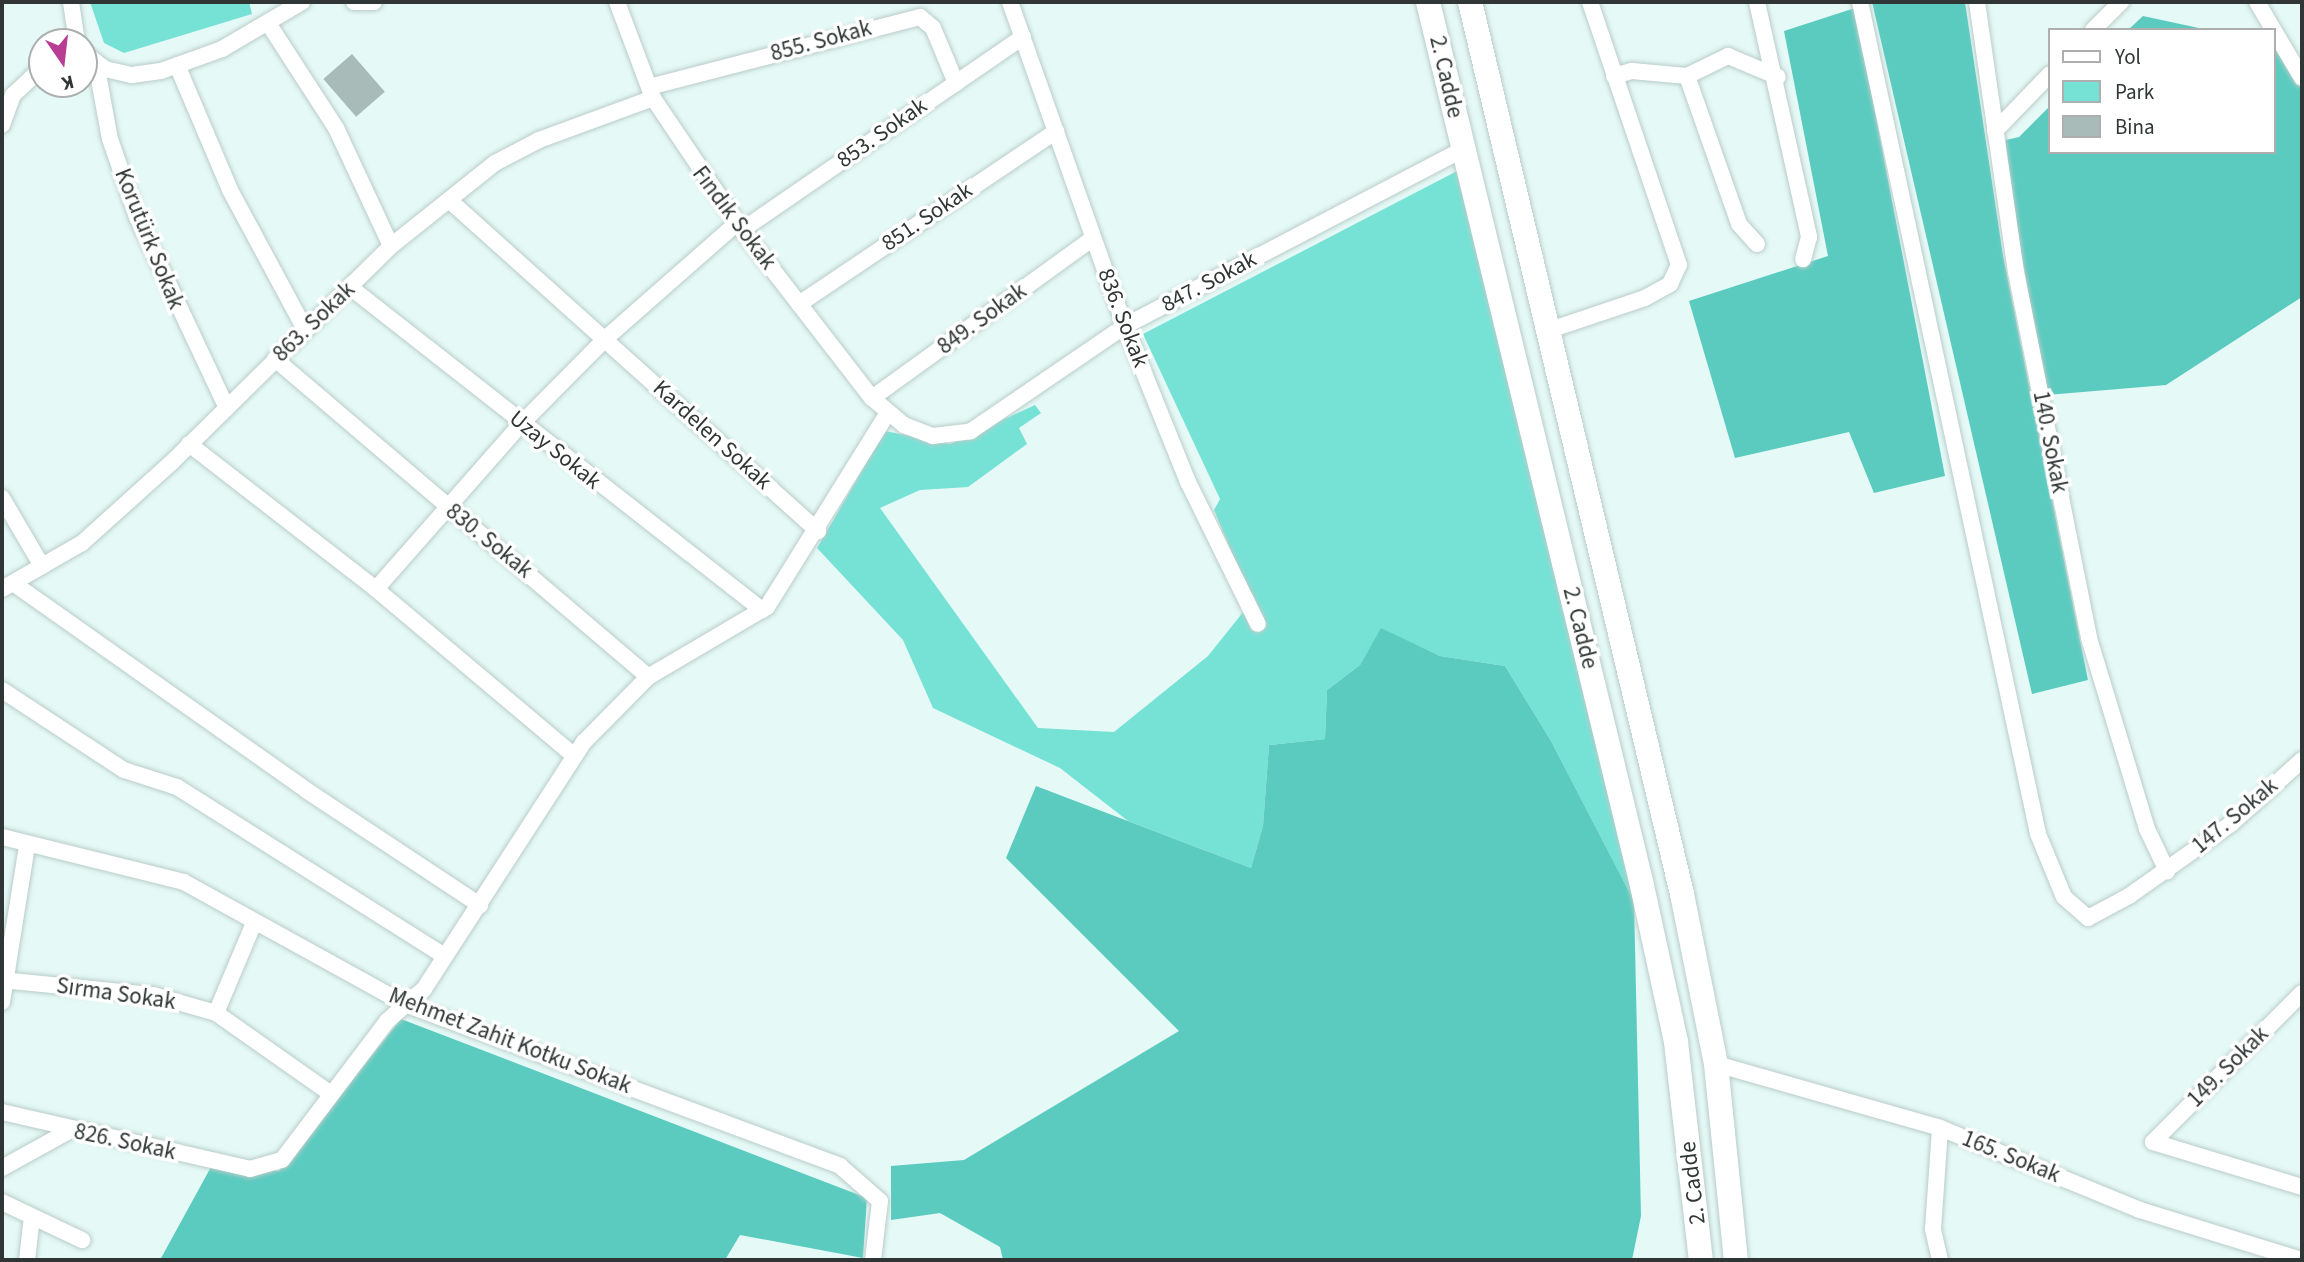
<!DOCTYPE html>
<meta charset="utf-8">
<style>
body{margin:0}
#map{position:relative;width:2304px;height:1262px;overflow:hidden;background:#e5f9f6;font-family:"Source Sans 3",sans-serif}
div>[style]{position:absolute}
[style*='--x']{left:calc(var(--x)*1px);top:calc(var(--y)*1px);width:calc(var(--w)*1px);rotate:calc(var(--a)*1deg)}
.green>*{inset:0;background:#76e2d6}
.forest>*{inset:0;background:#5bcbc0}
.building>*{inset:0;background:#a8bbb8;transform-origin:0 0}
.roads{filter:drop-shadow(0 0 2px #b9ccc9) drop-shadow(0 0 2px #b9ccc9)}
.street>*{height:16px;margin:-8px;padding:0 8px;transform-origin:8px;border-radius:8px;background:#fff}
.primary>*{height:24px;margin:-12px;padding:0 12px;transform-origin:12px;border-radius:12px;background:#fff}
span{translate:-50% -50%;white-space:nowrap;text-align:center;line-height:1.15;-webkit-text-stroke:7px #fff;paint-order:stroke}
.street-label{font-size:23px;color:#2f3635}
.frame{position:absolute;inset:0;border:4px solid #2f3635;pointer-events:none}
.legend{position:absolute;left:2048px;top:28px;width:228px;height:126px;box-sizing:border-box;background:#fff;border:2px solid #acafae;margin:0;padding:9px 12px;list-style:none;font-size:21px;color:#2f3635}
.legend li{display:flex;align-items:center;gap:14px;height:35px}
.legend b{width:35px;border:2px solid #acafae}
.north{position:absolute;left:28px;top:28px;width:70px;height:70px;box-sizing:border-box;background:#fff;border:2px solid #acafae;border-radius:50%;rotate:166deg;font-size:19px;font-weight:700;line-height:28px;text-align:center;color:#2f3635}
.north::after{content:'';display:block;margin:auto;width:24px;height:32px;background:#b73e92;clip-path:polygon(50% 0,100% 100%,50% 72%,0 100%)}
</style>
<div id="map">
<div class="green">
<div style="clip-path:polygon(90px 2px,249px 2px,252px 14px,124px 53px,104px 43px)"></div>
<div style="clip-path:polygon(1461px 169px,1634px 901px,1551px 741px,1505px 666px,1440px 656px,1381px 629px,1360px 665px,1327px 690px,1325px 739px,1269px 745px,1263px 826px,1251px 868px,1128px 821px,1060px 768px,933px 708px,903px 640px,817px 548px,885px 431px,950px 444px,1035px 405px,1041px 413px,1019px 428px,1027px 444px,968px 487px,920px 490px,880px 508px,1038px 728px,1114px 732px,1208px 656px,1252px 601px,1214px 510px,1220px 499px,1143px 334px)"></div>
</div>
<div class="forest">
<div style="clip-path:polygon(1872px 2px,1965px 2px,2003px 255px,2088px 680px,2032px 694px)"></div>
<div style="clip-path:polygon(1855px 8px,1945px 476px,1874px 493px,1849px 432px,1735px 458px,1689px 301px,1828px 256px,1784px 31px)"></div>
<div style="clip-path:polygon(2143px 16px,2208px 30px,2128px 30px)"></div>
<div style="clip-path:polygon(2274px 38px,2302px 68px,2302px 297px,2166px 385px,2047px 395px,2006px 169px,2006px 140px,2019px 137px,2050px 106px,2050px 152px,2274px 152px)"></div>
<div style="clip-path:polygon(1381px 628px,1440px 656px,1505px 666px,1551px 741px,1634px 901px,1641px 1216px,1632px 1260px,1003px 1260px,1000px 1247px,940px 1213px,891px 1220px,891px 1166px,964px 1160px,1179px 1031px,1006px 858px,1036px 786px,1251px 868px,1263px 826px,1269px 745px,1325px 739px,1327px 690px,1360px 665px)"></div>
<div style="clip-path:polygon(401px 1019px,867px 1198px,863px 1258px,740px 1235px,725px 1260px,160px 1260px,211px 1167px,279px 1171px)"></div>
</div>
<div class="building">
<div style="left:352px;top:54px;width:50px;height:38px;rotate:49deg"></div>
</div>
<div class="roads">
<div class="street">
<div style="--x:71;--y:2;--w:40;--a:81.5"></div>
<div style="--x:354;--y:2;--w:20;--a:0"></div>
<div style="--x:617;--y:2;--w:103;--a:69.4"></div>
<div style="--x:653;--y:98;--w:159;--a:56"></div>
<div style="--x:742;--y:230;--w:212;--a:52.3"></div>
<div style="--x:872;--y:398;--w:42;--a:40.2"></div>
<div style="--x:904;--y:425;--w:31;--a:21"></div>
<div style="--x:933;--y:436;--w:38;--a:-7"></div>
<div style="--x:971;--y:431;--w:186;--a:-34.3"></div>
<div style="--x:1125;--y:326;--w:382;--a:-27.6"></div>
<div style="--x:1010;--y:2;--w:344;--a:70.5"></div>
<div style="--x:1125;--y:326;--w:168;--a:68"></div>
<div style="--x:1188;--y:482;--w:158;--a:63.8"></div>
<div style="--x:1757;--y:2;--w:241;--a:77.5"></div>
<div style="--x:1809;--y:237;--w:23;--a:105"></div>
<div style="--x:1860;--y:2;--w:851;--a:77.92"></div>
<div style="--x:2038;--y:834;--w:68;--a:67.6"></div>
<div style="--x:2064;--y:897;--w:32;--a:41"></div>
<div style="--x:2088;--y:918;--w:47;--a:-28.2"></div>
<div style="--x:2129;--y:896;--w:126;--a:-35.3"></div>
<div style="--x:2232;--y:823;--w:94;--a:-42"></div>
<div style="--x:1977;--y:2;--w:273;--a:81.8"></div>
<div style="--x:2016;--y:272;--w:373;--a:78.7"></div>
<div style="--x:2089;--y:638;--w:200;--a:73.1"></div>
<div style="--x:2147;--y:829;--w:47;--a:64.5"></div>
<div style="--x:2257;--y:2;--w:88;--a:59.4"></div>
<div style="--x:268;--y:23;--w:125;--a:57.1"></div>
<div style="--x:336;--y:128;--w:130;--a:65"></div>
<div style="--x:2093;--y:30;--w:40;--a:-45"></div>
<div style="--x:84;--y:53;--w:26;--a:37"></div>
<div style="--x:105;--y:69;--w:28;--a:13"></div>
<div style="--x:132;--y:75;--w:29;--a:-8"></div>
<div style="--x:161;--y:71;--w:65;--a:-19.8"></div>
<div style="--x:222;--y:49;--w:93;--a:-30.4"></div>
<div style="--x:96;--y:63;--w:77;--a:79.6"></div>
<div style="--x:110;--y:139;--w:83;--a:70.9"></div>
<div style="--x:137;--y:217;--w:209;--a:64.8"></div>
<div style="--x:177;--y:65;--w:136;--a:67"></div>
<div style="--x:230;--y:190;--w:158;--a:61.7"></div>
<div style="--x:1614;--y:76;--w:19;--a:-16"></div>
<div style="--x:1632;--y:71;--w:55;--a:5.2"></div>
<div style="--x:1687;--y:76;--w:46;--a:-26"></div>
<div style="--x:1728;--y:56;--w:54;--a:22.8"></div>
<div style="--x:1687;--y:76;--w:157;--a:70.6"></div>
<div style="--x:1739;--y:224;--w:27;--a:48"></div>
<div style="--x:649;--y:87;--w:280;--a:-14.5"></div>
<div style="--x:920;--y:17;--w:17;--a:40"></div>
<div style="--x:933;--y:28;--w:60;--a:67.3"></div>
<div style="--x:2;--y:125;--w:32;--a:-70"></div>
<div style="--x:13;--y:95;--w:40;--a:-43"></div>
<div style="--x:1995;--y:131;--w:79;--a:-46"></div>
<div style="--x:449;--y:200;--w:496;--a:41.9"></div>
<div style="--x:742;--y:230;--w:341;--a:-34.5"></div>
<div style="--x:350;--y:287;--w:524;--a:38.1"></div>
<div style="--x:799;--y:304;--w:310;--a:-33.9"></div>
<div style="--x:1547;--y:331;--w:103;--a:-18.6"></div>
<div style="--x:1645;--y:298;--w:29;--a:-29"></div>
<div style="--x:1670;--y:284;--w:21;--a:-65"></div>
<div style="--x:1679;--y:265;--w:278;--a:-108.7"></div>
<div style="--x:275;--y:359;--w:490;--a:40.4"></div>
<div style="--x:648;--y:677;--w:138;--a:-30.5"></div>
<div style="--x:767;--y:607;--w:227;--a:-58.1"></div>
<div style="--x:872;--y:398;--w:271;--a:-35.9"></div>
<div style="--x:189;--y:444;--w:237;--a:37.8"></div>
<div style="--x:376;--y:589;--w:259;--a:40.1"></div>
<div style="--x:2;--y:498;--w:79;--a:59.5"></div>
<div style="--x:13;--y:583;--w:359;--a:35.2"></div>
<div style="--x:306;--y:790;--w:209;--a:33.5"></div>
<div style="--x:2;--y:589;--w:92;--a:-29.9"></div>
<div style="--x:82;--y:543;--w:121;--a:-42"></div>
<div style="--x:172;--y:462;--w:308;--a:-44.6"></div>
<div style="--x:391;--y:246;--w:133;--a:-38.6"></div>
<div style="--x:495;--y:163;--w:50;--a:-27.6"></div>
<div style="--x:539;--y:140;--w:121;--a:-20.2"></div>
<div style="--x:376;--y:589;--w:220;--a:-48.7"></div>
<div style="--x:521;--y:424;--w:120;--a:-45.3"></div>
<div style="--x:605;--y:339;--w:176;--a:-41.3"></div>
<div style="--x:2;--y:690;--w:146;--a:33.3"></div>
<div style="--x:124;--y:770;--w:56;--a:17.8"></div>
<div style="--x:177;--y:787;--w:316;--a:32.3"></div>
<div style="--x:2;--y:837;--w:187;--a:13.9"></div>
<div style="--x:184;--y:882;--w:252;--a:28.9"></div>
<div style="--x:405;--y:1004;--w:464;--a:20.4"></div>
<div style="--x:840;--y:1166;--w:53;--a:41.2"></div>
<div style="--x:880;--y:1201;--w:59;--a:96.8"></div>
<div style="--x:2;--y:980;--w:152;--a:5.7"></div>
<div style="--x:153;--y:995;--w:66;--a:15.9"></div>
<div style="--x:216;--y:1013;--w:98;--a:-67.1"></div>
<div style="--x:2302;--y:993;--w:211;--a:135"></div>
<div style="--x:2153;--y:1142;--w:156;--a:16.8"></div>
<div style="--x:2;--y:1002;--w:158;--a:-80.9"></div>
<div style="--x:216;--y:1013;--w:139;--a:35.1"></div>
<div style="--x:1716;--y:1064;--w:233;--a:15.9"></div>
<div style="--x:1940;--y:1128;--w:216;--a:22.3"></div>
<div style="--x:2140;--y:1210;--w:170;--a:17.2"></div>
<div style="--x:2;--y:1112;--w:254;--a:12.9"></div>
<div style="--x:250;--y:1169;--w:33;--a:-16"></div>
<div style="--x:282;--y:1160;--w:174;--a:-52.9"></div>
<div style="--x:387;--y:1021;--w:49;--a:-40.9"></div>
<div style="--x:424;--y:989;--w:294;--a:-57.1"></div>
<div style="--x:584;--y:742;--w:91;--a:-45.4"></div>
<div style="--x:2;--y:1168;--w:77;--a:-28.9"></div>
<div style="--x:2;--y:1202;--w:89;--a:25.4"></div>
<div style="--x:27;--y:1260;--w:43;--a:-83.4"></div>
<div style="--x:1940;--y:1260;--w:32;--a:-103"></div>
<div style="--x:1933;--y:1229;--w:101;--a:-86"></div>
</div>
<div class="primary">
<div style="--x:1428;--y:2;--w:904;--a:76.38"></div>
<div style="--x:1641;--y:881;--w:165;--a:77.7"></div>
<div style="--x:1676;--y:1042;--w:219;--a:83.5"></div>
<div style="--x:1470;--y:2;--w:917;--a:76.63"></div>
<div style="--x:1682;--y:894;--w:173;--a:78.7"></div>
<div style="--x:1716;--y:1064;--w:197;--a:84.2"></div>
</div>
</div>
<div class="street-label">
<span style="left:821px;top:41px;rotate:-15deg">855. Sokak</span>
<span style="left:1446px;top:77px;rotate:77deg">2. Cadde</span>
<span style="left:882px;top:133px;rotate:-35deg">853. Sokak</span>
<span style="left:927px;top:217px;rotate:-34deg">851. Sokak</span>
<span style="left:734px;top:218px;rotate:53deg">Fındık Sokak</span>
<span style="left:149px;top:239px;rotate:68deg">Korutürk Sokak</span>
<span style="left:1209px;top:282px;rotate:-28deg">847. Sokak</span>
<span style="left:1123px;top:318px;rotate:69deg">836. Sokak</span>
<span style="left:982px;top:319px;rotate:-36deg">849. Sokak</span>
<span style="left:314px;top:322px;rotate:-44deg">863. Sokak</span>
<span style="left:712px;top:435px;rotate:42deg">Kardelen Sokak</span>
<span style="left:2050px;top:442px;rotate:79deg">140. Sokak</span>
<span style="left:555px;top:450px;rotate:39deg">Uzay Sokak</span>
<span style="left:489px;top:541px;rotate:39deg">830. Sokak</span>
<span style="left:1580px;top:628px;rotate:76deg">2. Cadde</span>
<span style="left:2235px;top:816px;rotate:-40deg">147. Sokak</span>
<span style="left:116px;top:994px;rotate:8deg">Sırma Sokak</span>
<span style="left:510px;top:1041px;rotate:21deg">Mehmet Zahit Kotku Sokak</span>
<span style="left:2228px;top:1067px;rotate:-45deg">149. Sokak</span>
<span style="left:125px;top:1142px;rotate:12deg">826. Sokak</span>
<span style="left:2011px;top:1157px;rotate:22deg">165. Sokak</span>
<span style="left:1693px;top:1183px;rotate:-97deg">2. Cadde</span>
</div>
<div class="frame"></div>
<ul class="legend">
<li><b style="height:9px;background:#fff"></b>Yol</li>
<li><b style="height:19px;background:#76e2d6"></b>Park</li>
<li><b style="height:19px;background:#a8bbb8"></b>Bina</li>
</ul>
<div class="north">K</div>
</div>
